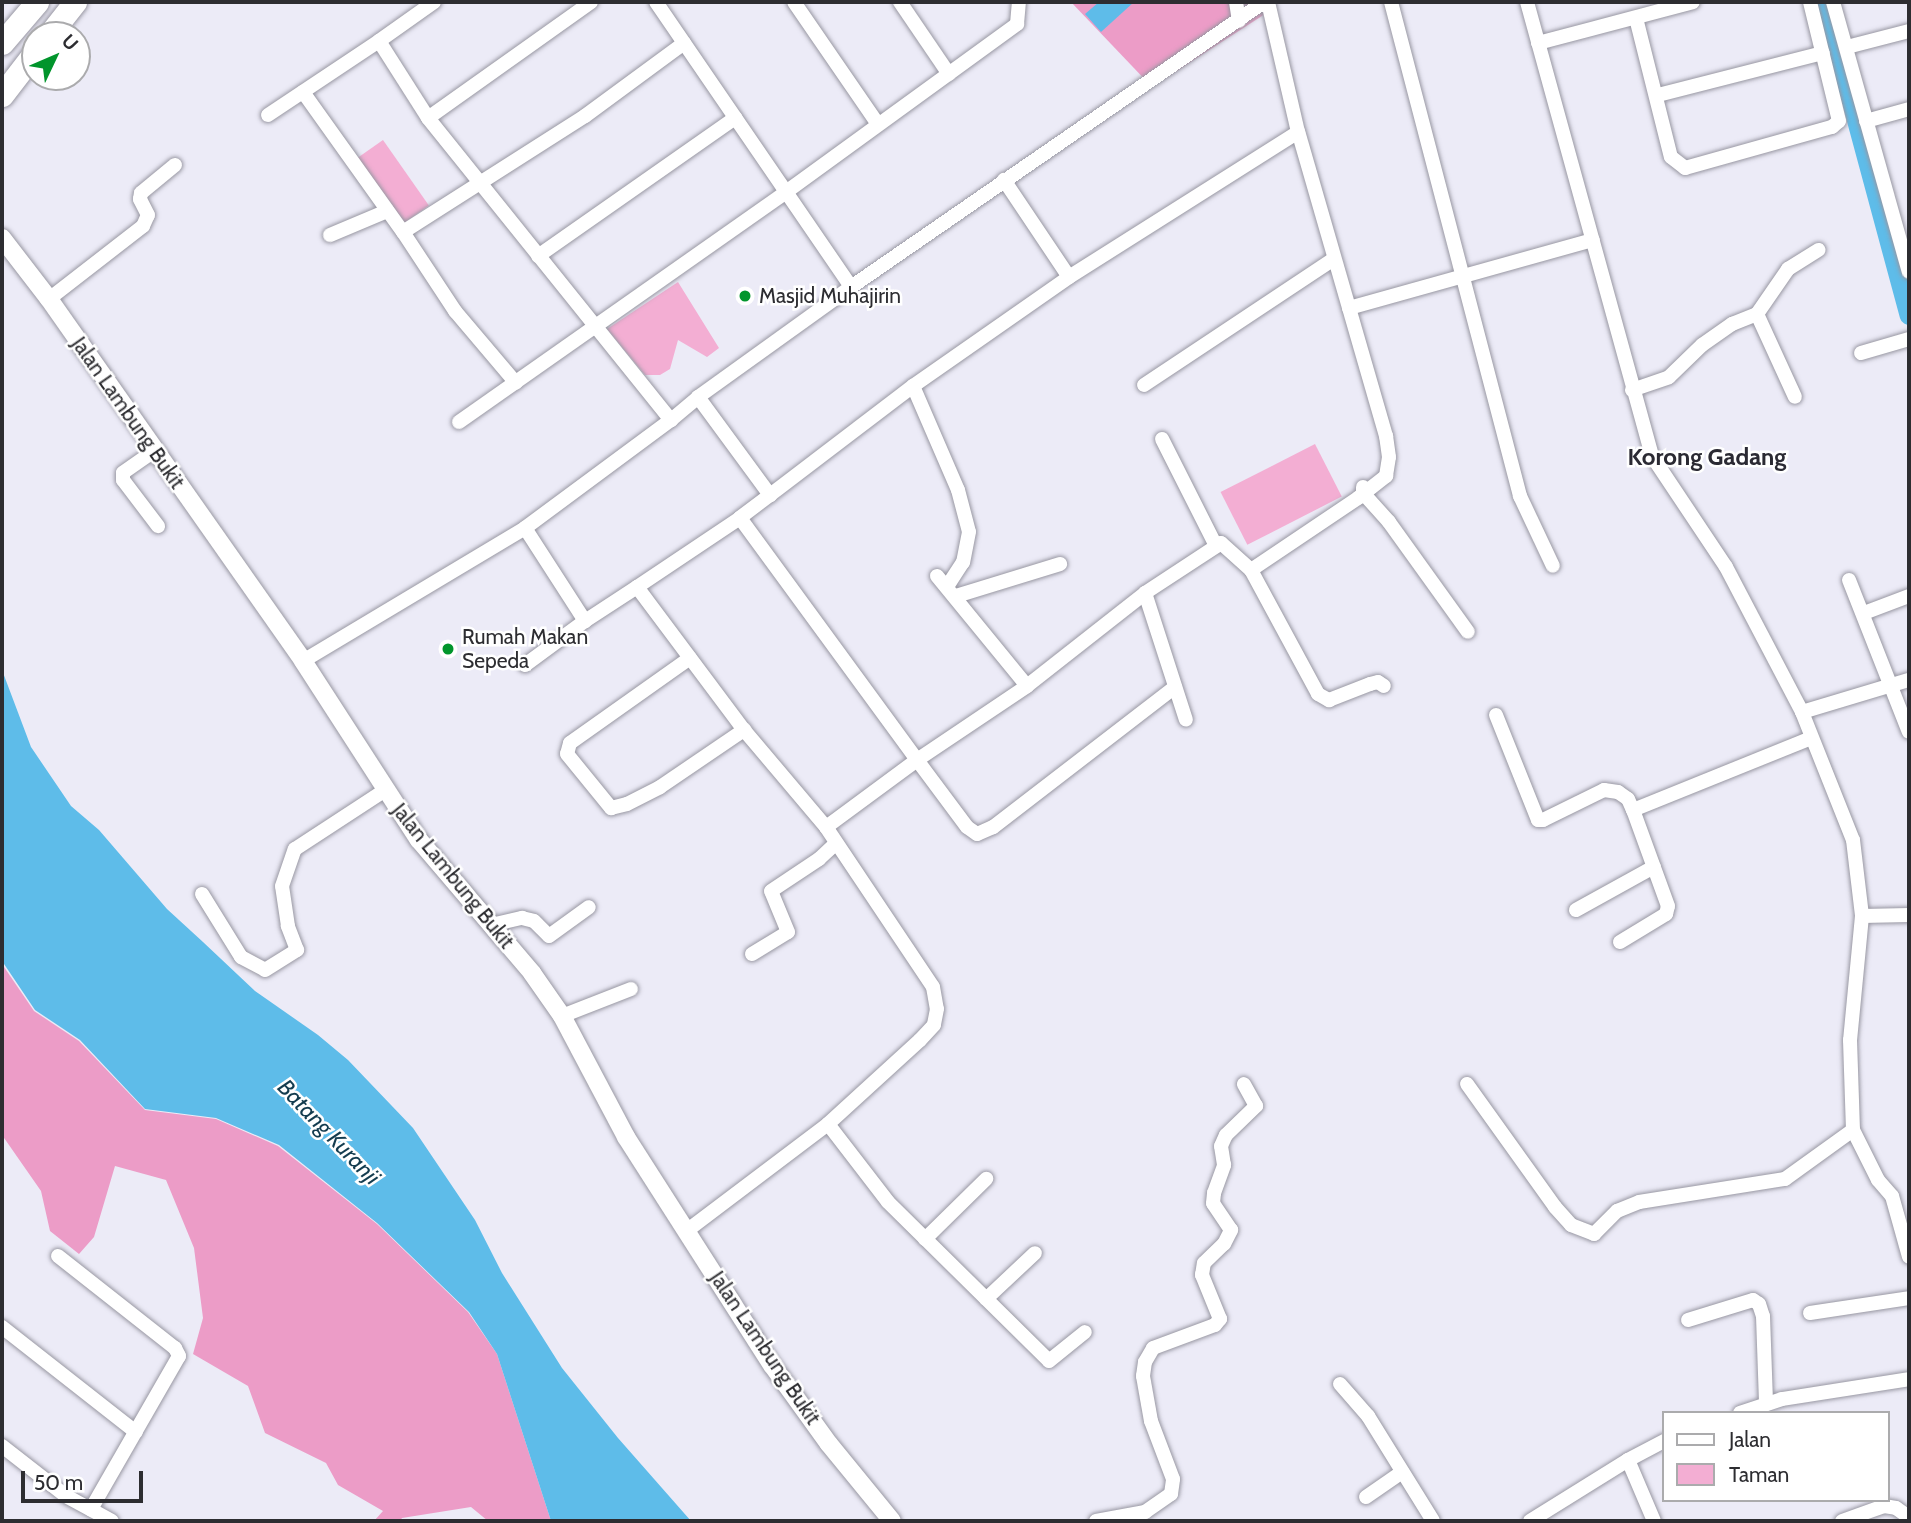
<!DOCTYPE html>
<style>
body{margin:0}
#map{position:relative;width:1911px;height:1523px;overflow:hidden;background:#ecebf7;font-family:Cabin,sans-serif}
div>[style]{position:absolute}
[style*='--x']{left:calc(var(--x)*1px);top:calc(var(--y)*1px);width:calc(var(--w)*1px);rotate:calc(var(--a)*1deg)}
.green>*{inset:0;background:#f3aed3;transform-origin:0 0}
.forest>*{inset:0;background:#ec9cc7}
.water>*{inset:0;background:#5ebce9}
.canal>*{height:18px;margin:-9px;padding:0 9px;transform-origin:9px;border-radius:9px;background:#5ebce9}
.roads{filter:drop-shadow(0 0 2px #9897a2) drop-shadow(0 0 2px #9897a2)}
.minor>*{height:14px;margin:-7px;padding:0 7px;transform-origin:7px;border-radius:7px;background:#fff}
.tertiary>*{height:18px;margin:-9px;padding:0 9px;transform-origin:9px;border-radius:9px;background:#fff}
.trunk>*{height:23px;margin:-11.5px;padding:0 11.5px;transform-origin:11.5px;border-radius:11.5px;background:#fff}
.dots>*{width:19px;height:19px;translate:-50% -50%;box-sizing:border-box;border:4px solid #fff;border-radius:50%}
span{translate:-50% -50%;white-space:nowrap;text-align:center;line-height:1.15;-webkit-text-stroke:5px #fff;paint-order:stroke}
.poi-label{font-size:21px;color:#2d2d31}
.left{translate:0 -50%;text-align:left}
.street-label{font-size:21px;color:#2d2d31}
.water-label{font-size:23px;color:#133c4f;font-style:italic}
.quarter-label{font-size:24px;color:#2b2a33;font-weight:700}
.frame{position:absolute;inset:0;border:4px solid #2d2d31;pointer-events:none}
.legend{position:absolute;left:1662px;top:1411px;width:228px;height:91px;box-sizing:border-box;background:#fff;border:2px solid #ababad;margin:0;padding:9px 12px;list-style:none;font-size:21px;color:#2d2d31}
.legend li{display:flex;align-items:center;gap:14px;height:35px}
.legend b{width:35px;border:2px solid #ababad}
.north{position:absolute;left:21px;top:21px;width:70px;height:70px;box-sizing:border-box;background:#fff;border:2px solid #ababad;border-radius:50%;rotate:46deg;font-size:19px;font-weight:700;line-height:28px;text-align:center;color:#2d2d31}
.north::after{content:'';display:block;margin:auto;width:24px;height:32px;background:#01952c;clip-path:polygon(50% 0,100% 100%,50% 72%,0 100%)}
.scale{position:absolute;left:21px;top:1471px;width:122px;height:32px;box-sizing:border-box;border:4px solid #2d2d31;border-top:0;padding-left:9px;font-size:21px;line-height:24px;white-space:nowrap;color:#2d2d31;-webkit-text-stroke:5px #fff;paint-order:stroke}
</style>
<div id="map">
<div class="green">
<div style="left:383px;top:140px;width:80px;height:33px;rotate:55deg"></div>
<div style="clip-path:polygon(678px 282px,719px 348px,707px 357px,678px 340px,670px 369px,660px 375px,645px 375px,607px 329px)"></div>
<div style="left:1315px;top:444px;width:59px;height:106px;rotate:63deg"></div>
</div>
<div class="forest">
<div style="clip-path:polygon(1071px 2px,1265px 2px,1268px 12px,1152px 87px)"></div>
<div style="clip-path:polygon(2px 964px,34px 1011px,79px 1041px,145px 1110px,216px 1119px,278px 1146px,377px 1224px,468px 1312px,497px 1354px,551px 1521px,488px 1521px,471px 1507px,402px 1518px,400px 1521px,374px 1521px,383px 1511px,338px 1485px,326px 1463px,265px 1433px,248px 1386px,193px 1354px,203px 1318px,194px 1248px,166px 1180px,115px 1166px,94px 1237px,79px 1254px,50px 1231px,41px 1191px,2px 1135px)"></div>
</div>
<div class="water">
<div style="clip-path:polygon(1099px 2px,1134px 2px,1101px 32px,1085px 14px)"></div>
<div style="clip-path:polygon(2px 670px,31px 747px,71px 806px,99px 830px,167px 909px,203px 942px,255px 991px,318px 1035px,348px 1060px,413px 1128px,475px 1220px,502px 1273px,562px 1368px,618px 1438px,691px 1521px,551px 1521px,497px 1354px,469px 1312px,377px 1223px,279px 1145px,216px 1118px,145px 1109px,80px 1040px,35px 1010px,2px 961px)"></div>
</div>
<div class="canal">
<div style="--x:1824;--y:2;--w:325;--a:74.9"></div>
</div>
<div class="roads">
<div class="minor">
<div style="--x:434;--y:2;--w:67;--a:144.7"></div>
<div style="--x:379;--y:41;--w:91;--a:57.5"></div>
<div style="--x:428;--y:118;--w:388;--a:51.2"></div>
<div style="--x:656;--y:2;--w:345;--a:55.6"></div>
<div style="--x:794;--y:2;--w:148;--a:55.5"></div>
<div style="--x:900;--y:2;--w:87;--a:55.8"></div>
<div style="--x:1236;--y:2;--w:19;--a:81"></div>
<div style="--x:1391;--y:2;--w:511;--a:75.36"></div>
<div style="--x:1520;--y:496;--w:77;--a:64.8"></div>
<div style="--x:1527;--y:2;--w:471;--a:74.6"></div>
<div style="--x:1652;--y:456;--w:133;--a:56.3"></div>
<div style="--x:1726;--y:567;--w:164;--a:62.3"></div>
<div style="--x:1802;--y:712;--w:138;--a:68.3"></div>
<div style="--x:1853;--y:840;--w:77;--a:83.2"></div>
<div style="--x:1862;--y:916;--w:125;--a:95.5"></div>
<div style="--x:1850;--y:1040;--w:90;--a:88.1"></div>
<div style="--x:1853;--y:1130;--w:56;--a:63.4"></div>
<div style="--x:1878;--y:1180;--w:21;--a:49"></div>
<div style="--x:1892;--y:1196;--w:63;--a:74.4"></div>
<div style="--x:1833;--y:2;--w:280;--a:74.3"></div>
<div style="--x:1636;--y:18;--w:143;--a:75.9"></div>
<div style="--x:1671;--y:157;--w:18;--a:38"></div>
<div style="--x:1685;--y:168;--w:153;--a:-15.6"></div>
<div style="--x:1832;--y:127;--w:9;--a:-41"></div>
<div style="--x:1839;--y:121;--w:122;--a:-103.7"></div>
<div style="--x:1538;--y:43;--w:160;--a:-14.8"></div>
<div style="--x:1847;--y:47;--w:64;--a:-14.5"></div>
<div style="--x:303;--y:92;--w:172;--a:54.5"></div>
<div style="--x:403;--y:232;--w:95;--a:56.6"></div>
<div style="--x:455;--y:311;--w:94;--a:49.7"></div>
<div style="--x:1658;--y:95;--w:170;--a:-14.3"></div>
<div style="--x:268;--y:115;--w:133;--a:-33.7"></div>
<div style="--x:428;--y:118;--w:200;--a:-35.4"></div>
<div style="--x:1866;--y:121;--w:45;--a:-15.6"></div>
<div style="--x:403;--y:232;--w:216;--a:-32.5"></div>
<div style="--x:585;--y:116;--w:123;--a:-36.4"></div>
<div style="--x:330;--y:235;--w:62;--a:-22.8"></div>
<div style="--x:538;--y:256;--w:241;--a:-35"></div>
<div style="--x:1069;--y:277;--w:271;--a:-32.3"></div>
<div style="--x:49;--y:299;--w:119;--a:-37.8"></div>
<div style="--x:143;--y:226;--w:12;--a:-66"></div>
<div style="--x:148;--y:215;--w:18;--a:-117"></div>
<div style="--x:140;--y:199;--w:6;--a:-81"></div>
<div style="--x:141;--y:193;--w:44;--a:-39.5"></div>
<div style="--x:1349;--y:308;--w:253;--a:-15.6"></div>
<div style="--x:1757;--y:314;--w:91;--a:65.4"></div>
<div style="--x:1861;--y:353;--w:50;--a:-16.3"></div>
<div style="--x:1144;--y:385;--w:228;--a:-33.6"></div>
<div style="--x:913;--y:386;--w:113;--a:66.6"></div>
<div style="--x:958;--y:490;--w:43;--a:75.3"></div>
<div style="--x:969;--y:532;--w:31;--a:101"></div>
<div style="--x:963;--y:562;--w:30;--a:123"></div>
<div style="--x:1632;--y:390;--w:39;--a:-19"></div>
<div style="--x:1669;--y:377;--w:46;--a:-44.1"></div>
<div style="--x:1702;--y:345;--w:37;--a:-35"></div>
<div style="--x:1732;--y:324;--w:27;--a:-22"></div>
<div style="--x:1757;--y:314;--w:55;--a:-55.4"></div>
<div style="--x:1788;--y:269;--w:36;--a:-32"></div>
<div style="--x:698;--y:397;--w:122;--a:53.7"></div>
<div style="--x:770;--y:495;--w:38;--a:143"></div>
<div style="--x:459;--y:422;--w:400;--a:-35.1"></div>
<div style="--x:786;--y:192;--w:286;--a:-36"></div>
<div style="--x:1017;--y:24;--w:22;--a:-85"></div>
<div style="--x:1162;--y:439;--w:120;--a:63.2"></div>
<div style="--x:154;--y:451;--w:38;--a:145"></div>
<div style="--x:123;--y:473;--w:7;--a:90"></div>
<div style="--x:123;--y:480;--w:58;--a:52.7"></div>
<div style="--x:1363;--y:487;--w:6;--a:90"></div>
<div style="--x:1363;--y:493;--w:39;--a:48"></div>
<div style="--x:1389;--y:522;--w:135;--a:54.3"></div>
<div style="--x:770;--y:495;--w:180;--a:-37.3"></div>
<div style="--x:913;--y:386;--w:190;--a:-34.9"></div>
<div style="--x:1069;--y:277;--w:117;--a:-123.8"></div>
<div style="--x:525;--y:528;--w:111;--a:57.2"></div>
<div style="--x:585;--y:621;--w:62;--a:-33.2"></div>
<div style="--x:637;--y:587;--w:179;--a:53.2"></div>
<div style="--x:744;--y:730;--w:127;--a:49.8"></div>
<div style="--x:826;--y:827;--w:192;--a:56.2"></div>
<div style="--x:933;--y:987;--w:22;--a:80"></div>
<div style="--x:937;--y:1009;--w:16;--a:101"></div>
<div style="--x:934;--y:1025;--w:21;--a:133"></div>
<div style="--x:920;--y:1040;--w:125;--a:137.6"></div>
<div style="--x:828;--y:1124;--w:176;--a:142.9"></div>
<div style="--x:1251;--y:570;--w:141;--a:61.6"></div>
<div style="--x:1318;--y:694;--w:13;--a:29"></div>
<div style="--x:1329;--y:700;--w:44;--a:-21.3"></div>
<div style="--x:1370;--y:684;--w:8;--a:-14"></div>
<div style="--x:1378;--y:682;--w:7;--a:34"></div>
<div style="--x:937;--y:576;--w:142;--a:50.7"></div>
<div style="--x:1849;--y:580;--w:163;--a:68.5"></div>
<div style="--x:637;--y:587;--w:124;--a:-33.8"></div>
<div style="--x:740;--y:518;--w:300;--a:53.8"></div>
<div style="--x:917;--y:760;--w:113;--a:143.6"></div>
<div style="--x:1145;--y:593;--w:133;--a:72.1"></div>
<div style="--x:956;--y:596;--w:109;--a:-17.1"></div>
<div style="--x:1864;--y:613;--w:48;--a:-20.7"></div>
<div style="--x:690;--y:658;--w:147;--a:144.7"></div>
<div style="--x:570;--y:743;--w:11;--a:105"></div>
<div style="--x:567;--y:754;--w:70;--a:50.8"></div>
<div style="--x:611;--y:808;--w:16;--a:-14"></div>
<div style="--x:627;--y:804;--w:37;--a:-27"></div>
<div style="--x:660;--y:787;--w:102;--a:-34.2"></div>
<div style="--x:303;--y:661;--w:259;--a:-30.9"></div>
<div style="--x:525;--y:528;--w:182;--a:-36.5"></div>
<div style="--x:671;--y:420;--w:35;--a:-40"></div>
<div style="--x:698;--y:397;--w:188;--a:-35.7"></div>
<div style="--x:851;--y:287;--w:502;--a:-34.61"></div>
<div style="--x:525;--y:665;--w:74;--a:-36.3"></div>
<div style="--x:1175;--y:687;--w:230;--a:142.4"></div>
<div style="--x:993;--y:827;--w:17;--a:156"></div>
<div style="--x:977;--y:834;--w:12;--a:-145"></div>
<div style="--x:967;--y:827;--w:84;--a:-126.7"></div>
<div style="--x:917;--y:760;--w:133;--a:-33.9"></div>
<div style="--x:1027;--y:686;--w:150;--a:-38.2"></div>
<div style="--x:1145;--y:593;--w:91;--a:-33.3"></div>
<div style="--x:1221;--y:543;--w:40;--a:42"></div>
<div style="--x:1251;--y:570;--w:129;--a:-33.9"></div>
<div style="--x:1358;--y:498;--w:36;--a:-38"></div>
<div style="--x:1386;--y:476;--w:19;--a:-81"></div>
<div style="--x:1389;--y:457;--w:21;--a:-98"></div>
<div style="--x:1386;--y:436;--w:316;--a:-106.1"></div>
<div style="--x:1298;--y:132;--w:133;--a:-103"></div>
<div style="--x:1802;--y:712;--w:112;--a:-16.7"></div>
<div style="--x:1496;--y:715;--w:113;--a:68.2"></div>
<div style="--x:1538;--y:820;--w:5;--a:0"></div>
<div style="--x:1543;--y:820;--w:68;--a:-26.2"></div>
<div style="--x:1604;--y:790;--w:14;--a:8"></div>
<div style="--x:1618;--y:792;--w:12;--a:35"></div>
<div style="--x:1628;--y:799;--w:12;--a:66"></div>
<div style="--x:202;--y:894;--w:74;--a:58.2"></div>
<div style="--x:241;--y:957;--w:27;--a:28"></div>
<div style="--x:265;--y:970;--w:38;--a:-32"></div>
<div style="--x:297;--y:950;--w:26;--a:-111"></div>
<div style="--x:288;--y:926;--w:40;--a:-98.5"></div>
<div style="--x:282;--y:886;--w:39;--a:-71"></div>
<div style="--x:295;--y:849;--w:108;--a:-33.2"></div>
<div style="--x:1576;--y:910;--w:89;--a:-28.9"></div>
<div style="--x:1862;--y:916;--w:47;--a:-1.2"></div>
<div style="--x:491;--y:925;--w:32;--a:-13"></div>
<div style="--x:522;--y:918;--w:12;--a:14"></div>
<div style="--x:534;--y:921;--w:21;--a:45"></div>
<div style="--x:549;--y:936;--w:49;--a:-35.9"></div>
<div style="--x:1620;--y:942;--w:54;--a:-31.3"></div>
<div style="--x:1666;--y:914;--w:8;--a:-76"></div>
<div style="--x:1668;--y:906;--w:102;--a:-110"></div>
<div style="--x:1633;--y:810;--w:192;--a:-22"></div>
<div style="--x:752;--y:954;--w:42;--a:-31.4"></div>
<div style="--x:788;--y:932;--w:44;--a:-112.5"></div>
<div style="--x:771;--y:891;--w:58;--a:-33.7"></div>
<div style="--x:819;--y:859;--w:23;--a:-43"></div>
<div style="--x:562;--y:1016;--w:74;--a:-21.4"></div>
<div style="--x:1467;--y:1084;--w:151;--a:54.4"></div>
<div style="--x:1555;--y:1207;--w:24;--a:48"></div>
<div style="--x:1571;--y:1225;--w:25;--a:21"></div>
<div style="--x:1594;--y:1234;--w:33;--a:-45"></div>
<div style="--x:1617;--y:1211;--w:24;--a:-22"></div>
<div style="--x:1639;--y:1202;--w:148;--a:-9"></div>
<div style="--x:1785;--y:1179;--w:84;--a:-35.8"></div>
<div style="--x:828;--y:1124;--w:98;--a:52.4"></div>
<div style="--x:888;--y:1202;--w:226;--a:44.6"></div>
<div style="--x:1049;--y:1361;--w:46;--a:-38.9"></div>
<div style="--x:925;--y:1239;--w:86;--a:-44.5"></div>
<div style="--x:58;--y:1256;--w:149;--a:38.2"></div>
<div style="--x:175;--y:1348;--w:9;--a:63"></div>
<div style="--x:179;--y:1356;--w:177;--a:119.9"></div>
<div style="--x:986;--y:1299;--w:67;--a:-43.2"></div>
<div style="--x:1810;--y:1313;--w:100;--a:-8.6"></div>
<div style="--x:1688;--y:1320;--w:68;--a:-17.1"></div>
<div style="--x:1753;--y:1300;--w:7;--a:34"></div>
<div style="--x:1759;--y:1304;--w:13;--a:72"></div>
<div style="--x:1763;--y:1316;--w:88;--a:88"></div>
<div style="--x:2;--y:1327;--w:170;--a:38.1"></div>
<div style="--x:1340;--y:1384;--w:43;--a:48.8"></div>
<div style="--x:1368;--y:1416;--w:123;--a:58.2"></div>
<div style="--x:1740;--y:1413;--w:44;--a:-18.4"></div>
<div style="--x:1782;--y:1399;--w:129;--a:-8.9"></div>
<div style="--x:2;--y:1446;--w:81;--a:38"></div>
<div style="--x:66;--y:1496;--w:52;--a:28.5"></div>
<div style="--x:1628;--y:1460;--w:66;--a:66.9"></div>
<div style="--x:1366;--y:1497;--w:44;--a:-34.8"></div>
<div style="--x:1096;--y:1521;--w:50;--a:-10.4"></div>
<div style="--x:1145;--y:1512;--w:32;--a:-35"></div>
<div style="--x:1171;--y:1494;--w:15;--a:-82"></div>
<div style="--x:1173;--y:1479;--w:62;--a:-110.8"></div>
<div style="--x:1151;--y:1421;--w:46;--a:-100.1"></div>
<div style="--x:1143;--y:1376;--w:14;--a:-82"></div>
<div style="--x:1145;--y:1362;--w:16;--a:-60"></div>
<div style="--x:1153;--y:1348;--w:66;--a:-20.4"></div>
<div style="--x:1215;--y:1325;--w:8;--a:-50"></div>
<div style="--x:1220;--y:1319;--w:48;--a:-112.2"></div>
<div style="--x:1202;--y:1275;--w:12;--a:-81"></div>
<div style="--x:1204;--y:1263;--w:28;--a:-44"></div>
<div style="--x:1224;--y:1244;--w:16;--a:-63"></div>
<div style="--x:1231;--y:1230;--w:32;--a:-124"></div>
<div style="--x:1213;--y:1203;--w:10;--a:-84"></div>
<div style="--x:1214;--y:1193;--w:30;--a:-70"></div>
<div style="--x:1224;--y:1165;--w:19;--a:-99"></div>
<div style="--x:1221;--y:1146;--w:12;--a:-66"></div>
<div style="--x:1226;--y:1135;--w:42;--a:-44"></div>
<div style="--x:1256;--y:1106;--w:25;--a:-119"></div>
<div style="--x:1530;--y:1521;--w:115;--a:-31.9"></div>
<div style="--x:1628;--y:1460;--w:41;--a:-27.8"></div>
<div style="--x:1842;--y:1521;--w:45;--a:-19.7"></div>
<div style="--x:1884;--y:1506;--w:12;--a:9"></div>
<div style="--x:1896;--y:1508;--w:16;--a:35"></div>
</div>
<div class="tertiary">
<div style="--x:2;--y:238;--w:77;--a:52.4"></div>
<div style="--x:49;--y:299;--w:442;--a:54.9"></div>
<div style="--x:303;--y:661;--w:213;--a:57.1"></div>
<div style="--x:419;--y:840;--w:175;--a:49.6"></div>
<div style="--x:532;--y:973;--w:52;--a:55.1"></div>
<div style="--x:562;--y:1016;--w:137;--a:62.1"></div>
<div style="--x:626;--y:1137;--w:271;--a:57.4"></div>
<div style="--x:772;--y:1365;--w:97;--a:54.2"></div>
<div style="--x:829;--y:1444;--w:99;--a:50.7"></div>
</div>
<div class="trunk">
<div style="--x:49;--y:35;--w:42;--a:-51.8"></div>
<div style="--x:2;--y:43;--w:54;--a:-49.5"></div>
<div style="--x:2;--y:95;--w:54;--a:-52.5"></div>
</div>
</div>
<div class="dots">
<div style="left:745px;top:296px;background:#01952c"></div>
<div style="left:448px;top:649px;background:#01952c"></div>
</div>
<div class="poi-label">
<span class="left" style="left:759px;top:296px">Masjid Muhajirin</span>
<span class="left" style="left:462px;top:649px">Rumah Makan<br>Sepeda</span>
</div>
<div class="street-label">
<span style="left:128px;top:413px;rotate:55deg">Jalan Lambung Bukit</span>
<span style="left:453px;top:876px;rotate:51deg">Jalan Lambung Bukit</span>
<span style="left:765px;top:1348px;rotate:56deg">Jalan Lambung Bukit</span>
</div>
<div class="water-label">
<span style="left:329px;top:1132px;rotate:46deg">Batang Kuranji</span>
</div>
<div class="quarter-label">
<span style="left:1707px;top:457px">Korong Gadang</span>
</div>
<div class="frame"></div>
<ul class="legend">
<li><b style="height:9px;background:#fff"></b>Jalan</li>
<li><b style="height:19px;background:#f3aed3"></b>Taman</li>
</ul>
<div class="north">U</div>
<div class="scale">50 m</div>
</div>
